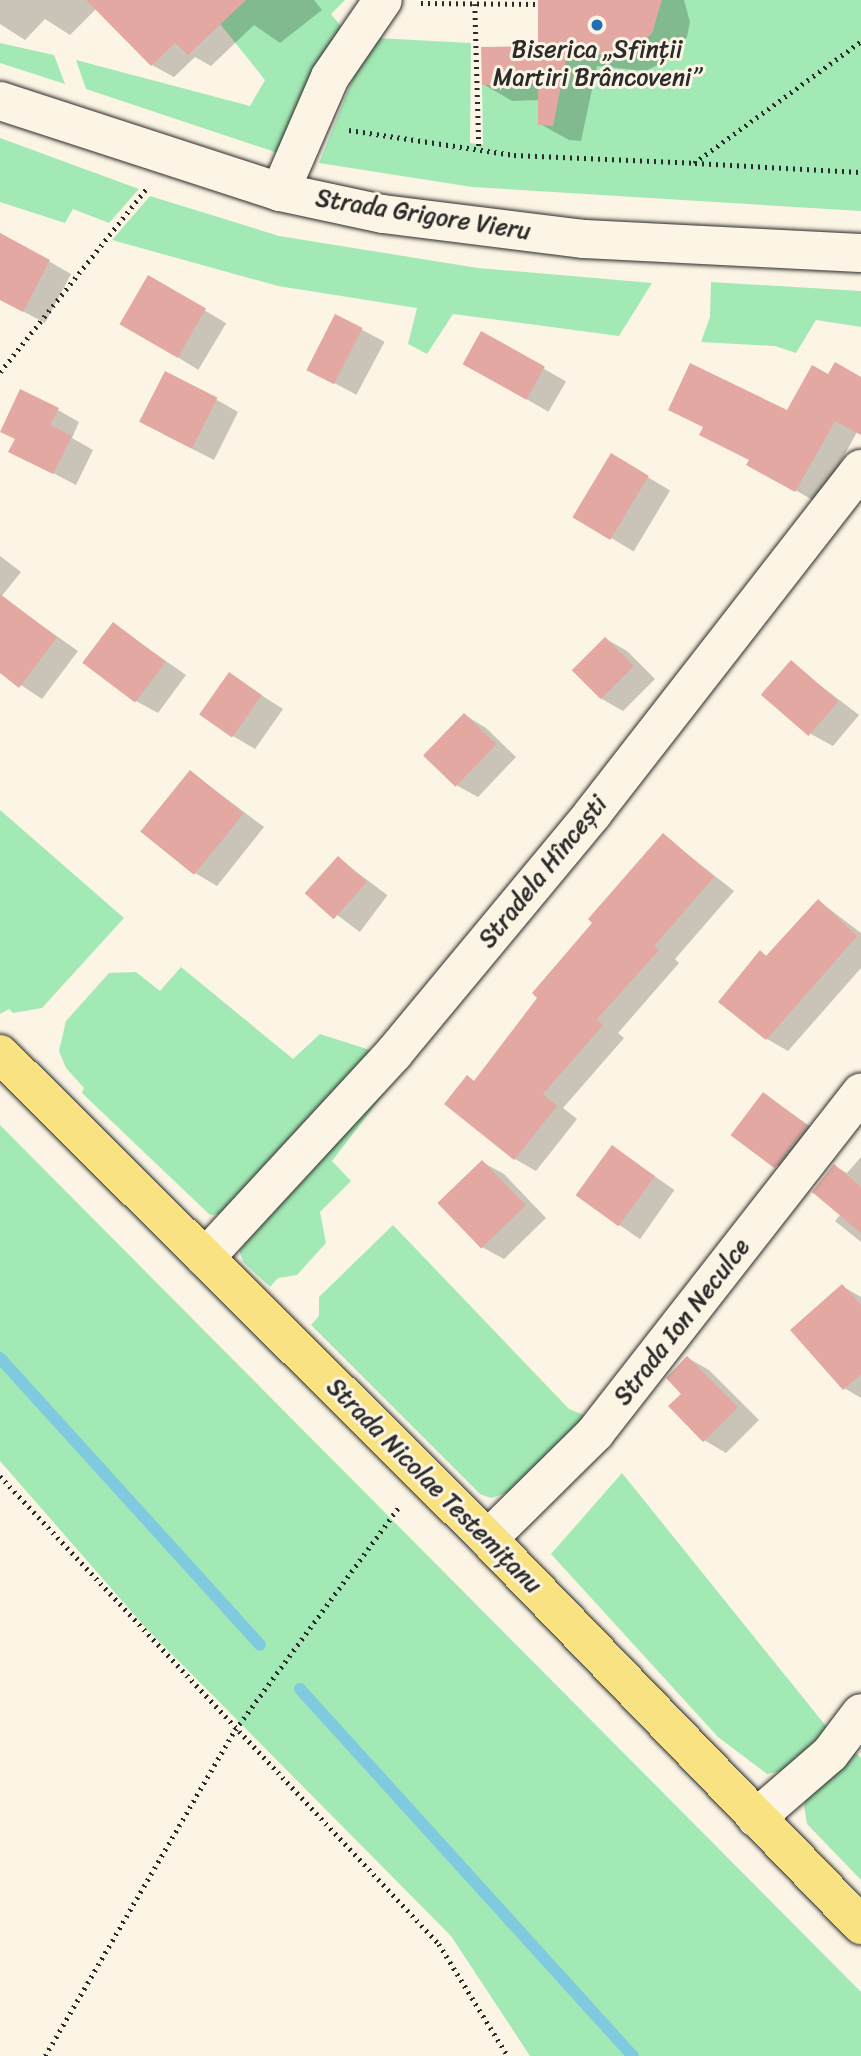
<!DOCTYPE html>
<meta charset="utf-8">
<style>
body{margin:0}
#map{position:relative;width:861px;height:2056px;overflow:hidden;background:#fcf5e5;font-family:Sriracha,sans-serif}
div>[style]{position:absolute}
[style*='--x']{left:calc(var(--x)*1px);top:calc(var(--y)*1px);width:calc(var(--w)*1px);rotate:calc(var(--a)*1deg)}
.green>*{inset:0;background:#a3e9b5}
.shadow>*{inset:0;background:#0003;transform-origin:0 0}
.stream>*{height:12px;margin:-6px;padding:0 6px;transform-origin:6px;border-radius:6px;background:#80cae0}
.building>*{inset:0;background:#e2a8a1;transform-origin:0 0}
.path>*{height:4.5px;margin-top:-2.25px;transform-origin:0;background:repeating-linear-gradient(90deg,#2b2b2b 0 2px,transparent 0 7px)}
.roads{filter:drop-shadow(0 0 2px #2b2b2b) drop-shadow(0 0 2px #2b2b2b)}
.minor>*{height:38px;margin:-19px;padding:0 19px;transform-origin:19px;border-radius:19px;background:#fcf5e5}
.major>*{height:38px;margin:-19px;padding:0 19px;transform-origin:19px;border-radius:19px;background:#f8e281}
.dots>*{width:19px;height:19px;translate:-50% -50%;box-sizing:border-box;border:4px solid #fcf5e5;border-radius:50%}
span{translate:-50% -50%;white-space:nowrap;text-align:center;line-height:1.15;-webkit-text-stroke:6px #fcf5e5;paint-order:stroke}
.poi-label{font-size:24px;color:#2b2b2b}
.street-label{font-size:24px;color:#2b2b2b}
</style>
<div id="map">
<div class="green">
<div style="clip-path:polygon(201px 0,345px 0,331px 14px,344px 30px,281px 154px,86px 89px,76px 60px,250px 106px,265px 80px)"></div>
<div style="clip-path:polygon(661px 0,861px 0,861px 211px,472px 187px,319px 163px,355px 73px,377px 38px,471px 43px,470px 143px,483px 145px,482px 85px,557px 83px,563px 77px,567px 35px,596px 54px,615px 55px,633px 50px,652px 33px)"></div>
<div style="clip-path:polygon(0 43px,54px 55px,65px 84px,0 63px)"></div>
<div style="clip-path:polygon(0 138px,139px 189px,109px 223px,73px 209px,65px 223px,0 202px)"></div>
<div style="clip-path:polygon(150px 196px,279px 236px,478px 268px,652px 283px,619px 336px,453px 314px,427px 354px,408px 344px,417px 308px,278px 286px,112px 240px)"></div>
<div style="clip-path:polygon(711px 282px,861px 291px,861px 327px,816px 320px,796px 353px,775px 346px,701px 342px,710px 317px)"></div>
<div style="clip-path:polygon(0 810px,124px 918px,42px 1008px,13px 1013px,9px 1009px,0 1014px)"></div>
<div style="clip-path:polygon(181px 967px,293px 1059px,320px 1034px,373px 1051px,228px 1213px,210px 1215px,82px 1093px,84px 1088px,66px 1068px,59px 1051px,66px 1021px,109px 973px,136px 972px,160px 991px)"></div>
<div style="clip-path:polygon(396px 1078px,332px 1161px,351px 1181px,320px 1212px,326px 1243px,297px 1275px,278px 1278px,270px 1287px,243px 1262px,239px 1250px)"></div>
<div style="clip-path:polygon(0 1125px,861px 1992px,861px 2056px,530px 2056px,451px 1936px,145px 1627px,0 1461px)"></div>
<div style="clip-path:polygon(393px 1225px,569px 1409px,594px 1419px,513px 1491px,491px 1498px,480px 1494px,311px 1325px,319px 1316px,319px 1297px)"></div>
<div style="clip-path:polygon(622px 1473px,830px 1731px,787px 1770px,767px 1774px,718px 1737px,551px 1554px)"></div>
<div style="clip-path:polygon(850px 1747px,861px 1758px,861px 1880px,807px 1824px,804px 1805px,808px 1793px)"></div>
</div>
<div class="shadow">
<div style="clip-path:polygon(0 0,105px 0,70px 35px,45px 19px,25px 40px,0 24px)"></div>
<div style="clip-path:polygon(128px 0,314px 0,322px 10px,280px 43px,254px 25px,211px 66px,195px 57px,174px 77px,152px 65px,108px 20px)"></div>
<div style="clip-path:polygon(539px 0,684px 0,690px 22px,687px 37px,673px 58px,645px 71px,597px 66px,581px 141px,569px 140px,540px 124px,540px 100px,512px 101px,483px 84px,540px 47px)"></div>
<div style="clip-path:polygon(0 233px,71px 274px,45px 323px,0 299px)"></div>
<div style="left:149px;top:277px;width:90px;height:54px;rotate:31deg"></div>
<div style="left:336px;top:316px;width:55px;height:60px;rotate:28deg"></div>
<div style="left:482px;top:333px;width:97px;height:35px;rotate:30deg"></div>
<div style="clip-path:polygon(861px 379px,861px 434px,857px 432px,818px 503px,749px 464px,751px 460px,705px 428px,670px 409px,788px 412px)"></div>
<div style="clip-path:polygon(217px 400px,238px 412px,214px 460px,163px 434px)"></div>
<div style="clip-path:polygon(58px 410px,79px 422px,72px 438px,93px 450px,76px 485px,11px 451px)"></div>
<div style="left:611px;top:455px;width:69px;height:71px;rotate:31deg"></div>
<div style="clip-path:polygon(0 556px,21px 572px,1px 597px,78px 651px,42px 699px,0 671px)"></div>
<div style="clip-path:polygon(113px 624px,186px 675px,158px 713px,136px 701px)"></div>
<div style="clip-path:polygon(606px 639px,627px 651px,655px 679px,623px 711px,602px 699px)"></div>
<div style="clip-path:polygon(791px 663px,859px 715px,833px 746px,811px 734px)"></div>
<div style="clip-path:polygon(230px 675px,283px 709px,255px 749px,233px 736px)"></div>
<div style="clip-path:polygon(465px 715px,486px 728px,516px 757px,478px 797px,456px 785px)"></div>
<div style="clip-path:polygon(191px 772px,264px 827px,217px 886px,195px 873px)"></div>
<div style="clip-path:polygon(663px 835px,734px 891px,675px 959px,679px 963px,618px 1033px,624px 1038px,563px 1108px,577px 1119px,536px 1171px,515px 1159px,475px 1082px)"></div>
<div style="left:338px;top:858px;width:62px;height:46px;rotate:37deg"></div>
<div style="clip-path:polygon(819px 901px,861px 933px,861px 968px,788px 1051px,767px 1039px,760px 952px,768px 957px)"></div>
<div style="left:764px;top:1094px;width:78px;height:51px;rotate:35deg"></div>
<div style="left:613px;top:1147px;width:75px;height:60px;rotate:35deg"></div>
<div style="clip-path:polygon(861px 1157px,861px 1242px,835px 1221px,841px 1214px,834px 1166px,847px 1173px)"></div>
<div style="clip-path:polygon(482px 1162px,504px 1174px,546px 1218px,504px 1259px,482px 1247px)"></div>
<div style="clip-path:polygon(842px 1286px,861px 1297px,861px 1398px,844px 1388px)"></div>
<div style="clip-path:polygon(688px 1358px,709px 1370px,759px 1420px,726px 1453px,704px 1440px,683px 1394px)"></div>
</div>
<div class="stream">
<div style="--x:0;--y:1358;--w:387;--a:47.8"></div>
<div style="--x:300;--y:1689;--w:496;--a:47.8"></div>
</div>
<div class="building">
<div style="clip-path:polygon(86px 0,246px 0,188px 55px,175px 43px,151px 66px)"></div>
<div style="clip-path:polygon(538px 0,662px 0,652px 33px,633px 50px,615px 55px,568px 50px,553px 126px,538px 125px,538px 83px,482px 85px,481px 47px,538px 46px)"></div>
<div style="clip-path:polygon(0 233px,50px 260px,23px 312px,0 300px)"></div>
<div style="left:148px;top:275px;width:67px;height:57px;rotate:30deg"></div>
<div style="left:335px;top:314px;width:31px;height:63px;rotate:27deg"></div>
<div style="left:481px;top:331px;width:73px;height:38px;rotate:29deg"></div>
<div style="clip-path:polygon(835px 362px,861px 377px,861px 435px,835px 421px,795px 492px,746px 465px,749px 460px,699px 435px,703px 427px,668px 410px,690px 363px,787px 410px,812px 365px,828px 374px)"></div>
<div style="left:165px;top:371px;width:59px;height:57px;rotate:27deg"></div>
<div style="clip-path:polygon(20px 389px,59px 408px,50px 425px,72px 436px,53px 474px,8px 452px,15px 439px,0 432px)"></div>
<div style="left:611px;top:453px;width:44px;height:75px;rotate:31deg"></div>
<div style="clip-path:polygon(0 594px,57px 637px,19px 688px,0 673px)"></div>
<div style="left:113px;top:622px;width:66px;height:51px;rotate:37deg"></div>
<div style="left:605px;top:637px;width:41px;height:47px;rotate:45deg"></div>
<div style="left:791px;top:660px;width:63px;height:46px;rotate:41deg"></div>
<div style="left:229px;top:672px;width:40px;height:52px;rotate:35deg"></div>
<div style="left:464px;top:713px;width:45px;height:59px;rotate:44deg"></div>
<div style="left:190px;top:770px;width:69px;height:79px;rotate:39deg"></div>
<div style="clip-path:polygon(663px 833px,714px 877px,654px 946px,659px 950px,597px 1019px,603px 1025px,543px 1094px,557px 1106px,514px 1160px,444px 1104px,467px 1075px,474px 1081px,537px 998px,532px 993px,592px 923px,588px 919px)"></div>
<div style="left:338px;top:856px;width:39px;height:50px;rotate:42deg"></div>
<div style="clip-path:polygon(818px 899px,857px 936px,766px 1040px,718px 1002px,760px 950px,766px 956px)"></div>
<div style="left:763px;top:1092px;width:55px;height:54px;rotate:37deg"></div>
<div style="left:612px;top:1145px;width:53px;height:62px;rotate:36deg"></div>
<div style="left:482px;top:1160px;width:63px;height:62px;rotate:46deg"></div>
<div style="clip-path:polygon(834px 1164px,861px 1187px,861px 1233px,812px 1192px)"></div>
<div style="clip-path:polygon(842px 1284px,861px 1305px,861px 1374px,843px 1390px,790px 1330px)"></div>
<div style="clip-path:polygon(687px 1356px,738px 1407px,703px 1442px,668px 1406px,681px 1394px,666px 1378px)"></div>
</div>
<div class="path">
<div style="--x:421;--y:3;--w:117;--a:0.5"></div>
<div style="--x:475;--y:4;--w:146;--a:88.4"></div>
<div style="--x:349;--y:130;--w:167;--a:8.6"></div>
<div style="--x:514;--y:155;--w:180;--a:2.5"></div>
<div style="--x:694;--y:163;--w:207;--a:-36.1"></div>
<div style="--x:695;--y:163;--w:166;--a:3.1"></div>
<div style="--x:0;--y:372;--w:234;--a:-51.4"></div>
<div style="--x:0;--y:1476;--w:642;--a:46.83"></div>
<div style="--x:439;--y:1944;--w:132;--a:58.4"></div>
<div style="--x:45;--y:2056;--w:377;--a:-59.8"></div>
<div style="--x:235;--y:1730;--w:279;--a:-53.7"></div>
</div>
<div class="roads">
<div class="minor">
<div style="--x:0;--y:101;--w:294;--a:18"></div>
<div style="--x:280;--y:192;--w:105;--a:12.1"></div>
<div style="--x:383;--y:214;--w:203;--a:7.1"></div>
<div style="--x:584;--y:239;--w:277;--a:2.9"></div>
<div style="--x:280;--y:192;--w:125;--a:-66.5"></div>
<div style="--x:330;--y:77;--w:93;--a:-55.5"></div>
<div style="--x:205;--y:1258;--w:279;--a:-47.3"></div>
<div style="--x:394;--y:1053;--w:312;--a:-50.3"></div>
<div style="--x:593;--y:813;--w:436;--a:-52.1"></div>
<div style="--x:488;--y:1539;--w:151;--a:-44.7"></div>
<div style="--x:595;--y:1433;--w:432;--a:-52"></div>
<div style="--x:756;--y:1818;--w:98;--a:-40.9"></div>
<div style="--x:830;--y:1754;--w:51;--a:-52.9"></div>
</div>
<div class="major">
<div style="--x:0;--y:1054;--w:688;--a:44.82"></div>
<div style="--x:488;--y:1539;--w:537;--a:45.98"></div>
</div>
</div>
<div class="dots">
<div style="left:597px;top:25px;background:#1f6fb2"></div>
</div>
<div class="poi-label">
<span style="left:597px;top:64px">Biserica „Sfinții<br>Martiri Brâncoveni”</span>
</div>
<div class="street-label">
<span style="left:423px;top:215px;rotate:9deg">Strada Grigore Vieru</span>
<span style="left:543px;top:872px;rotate:-51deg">Stradela Hîncești</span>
<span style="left:682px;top:1322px;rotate:-52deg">Strada Ion Neculce</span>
<span style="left:434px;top:1486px;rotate:45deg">Strada Nicolae Testemițanu</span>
</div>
</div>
